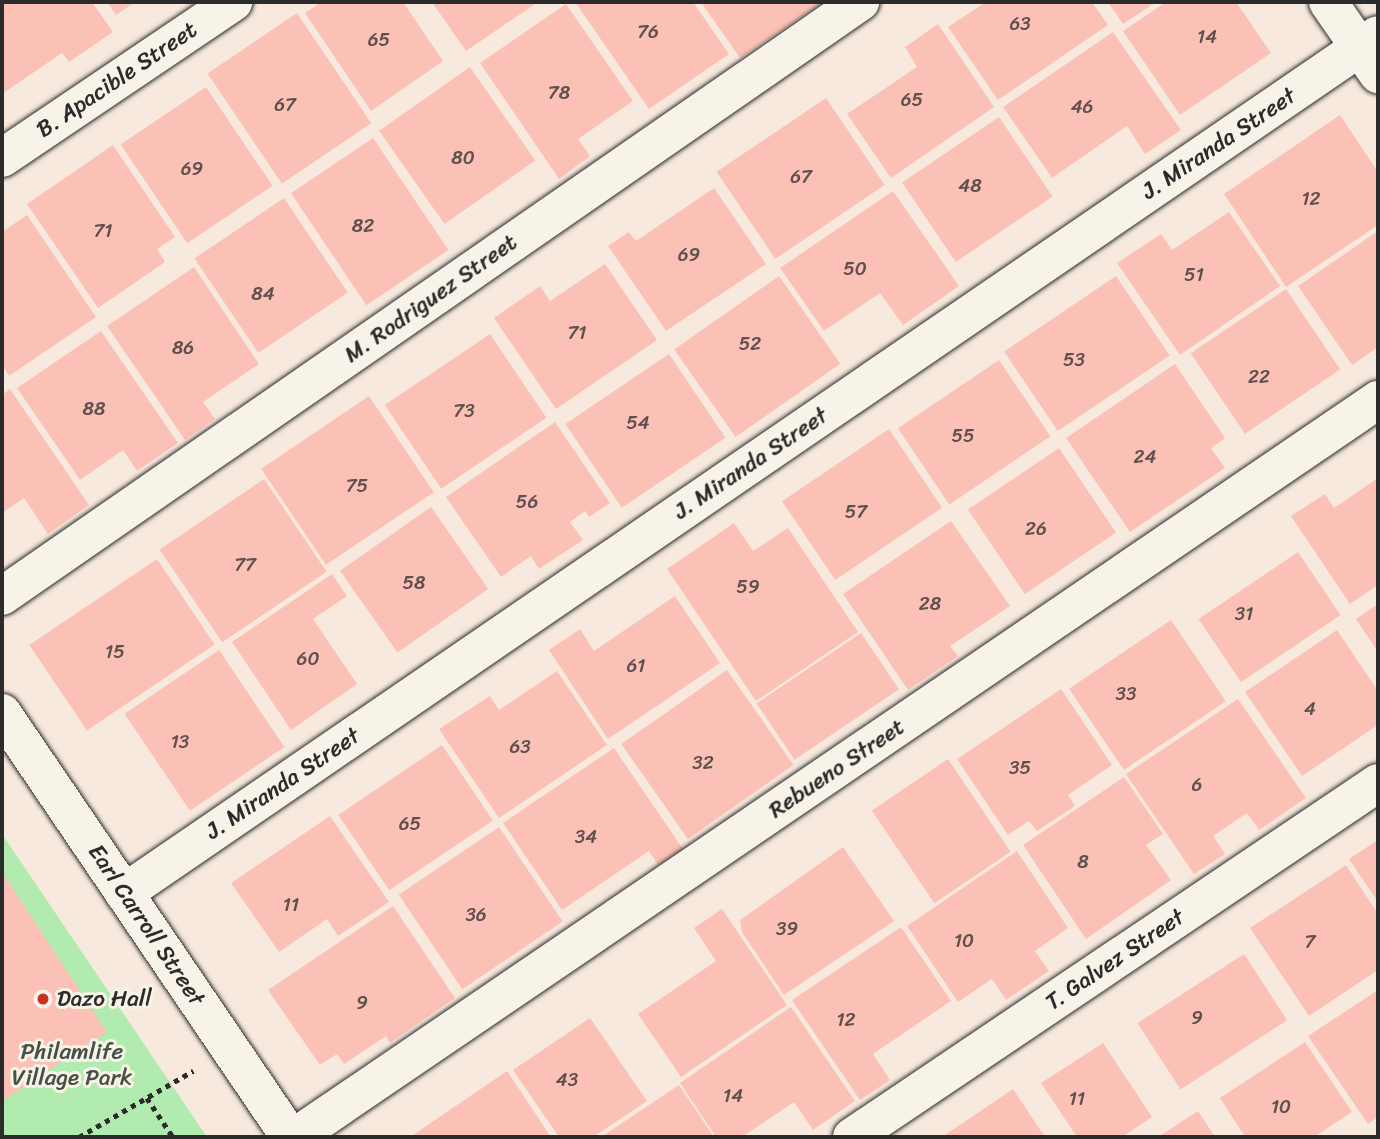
<!DOCTYPE html>
<style>
body{margin:0}
#map{position:relative;width:1380px;height:1139px;overflow:hidden;background:#f8e9de;font-family:Sriracha,sans-serif}
div>[style]{position:absolute}
[style*='--x']{left:calc(var(--x)*1px);top:calc(var(--y)*1px);width:calc(var(--w)*1px);rotate:calc(var(--a)*1deg)}
.green>*{inset:0;background:#b2ebaf}
.building>*{inset:0;background:#fcc1b6;transform-origin:0 0}
.path>*{height:4.5px;margin-top:-2.25px;transform-origin:0;background:repeating-linear-gradient(90deg,#2b2b2b 0 5px,transparent 0 10px)}
.roads{filter:drop-shadow(0 0 2px #2b2b2b) drop-shadow(0 0 2px #2b2b2b)}
.minor>*{height:38px;margin:-19px;padding:0 19px;transform-origin:19px;border-radius:19px;background:#f7f3e8}
.dots>*{width:19px;height:19px;translate:-50% -50%;box-sizing:border-box;border:4px solid #f7f3e8;border-radius:50%}
span{translate:-50% -50%;white-space:nowrap;text-align:center;line-height:1.15;-webkit-text-stroke:6px #f7f3e8;paint-order:stroke}
.number-label{font-size:19px;color:#5f504e}
.number-label span{-webkit-text-stroke-width:0}
.street-label{font-size:23px;color:#2b2b2b}
.poi-label{font-size:23px;color:#2b2b2b}
.left{translate:0 -50%;text-align:left}
.park-label{font-size:23px;color:#465145}
.frame{position:absolute;inset:0;border:4px solid #2b2b2b;pointer-events:none}
</style>
<div id="map">
<div class="green">
<div style="clip-path:polygon(2px 834px,207px 1137px,2px 1137px)"></div>
</div>
<div class="building">
<div style="clip-path:polygon(2px 2px,92px 2px,113px 32px,69px 62px,62px 53px,2px 94px)"></div>
<div style="clip-path:polygon(107px 2px,135px 2px,116px 15px)"></div>
<div style="clip-path:polygon(321px 2px,403px 2px,443px 61px,371px 111px,305px 13px)"></div>
<div style="clip-path:polygon(432px 2px,538px 2px,466px 51px)"></div>
<div style="clip-path:polygon(575px 2px,693px 2px,729px 54px,649px 109px)"></div>
<div style="clip-path:polygon(701px 2px,823px 2px,740px 58px)"></div>
<div style="clip-path:polygon(986px 2px,1092px 2px,1108px 25px,998px 100px,948px 27px)"></div>
<div style="clip-path:polygon(1108px 2px,1156px 2px,1123px 24px)"></div>
<div style="clip-path:polygon(1166px 2px,1236px 2px,1271px 53px,1180px 115px,1123px 31px)"></div>
<div style="clip-path:polygon(566px 4px,633px 101px,578px 139px,590px 156px,559px 179px,480px 63px)"></div>
<div style="left:297px;top:13px;width:133px;height:108px;rotate:56deg"></div>
<div style="clip-path:polygon(938px 24px,994px 107px,891px 178px,847px 114px,917px 67px,905px 47px)"></div>
<div style="clip-path:polygon(1113px 32px,1181px 130px,1145px 154px,1127px 126px,1052px 178px,1003px 107px)"></div>
<div style="left:470px;top:67px;width:114px;height:111px;rotate:55deg"></div>
<div style="left:206px;top:87px;width:119px;height:103px;rotate:56deg"></div>
<div style="left:826px;top:98px;width:105px;height:132px;rotate:56deg"></div>
<div style="clip-path:polygon(1340px 115px,1378px 172px,1378px 225px,1286px 287px,1224px 194px)"></div>
<div style="left:999px;top:117px;width:96px;height:117px;rotate:56deg"></div>
<div style="left:373px;top:138px;width:135px;height:99px;rotate:56deg"></div>
<div style="clip-path:polygon(113px 145px,175px 237px,157px 249px,165px 262px,98px 308px,27px 204px)"></div>
<div style="clip-path:polygon(714px 188px,766px 264px,666px 331px,608px 246px,629px 232px,636px 241px)"></div>
<div style="clip-path:polygon(893px 191px,959px 286px,903px 325px,880px 293px,824px 331px,780px 268px)"></div>
<div style="left:284px;top:198px;width:114px;height:108px;rotate:56deg"></div>
<div style="clip-path:polygon(1229px 212px,1280px 286px,1180px 355px,1117px 263px,1161px 234px,1172px 250px)"></div>
<div style="clip-path:polygon(27px 215px,96px 317px,9px 376px,2px 365px,2px 232px)"></div>
<div style="clip-path:polygon(1378px 231px,1378px 347px,1352px 365px,1298px 286px)"></div>
<div style="clip-path:polygon(605px 264px,657px 340px,556px 409px,494px 318px,540px 286px,550px 301px)"></div>
<div style="clip-path:polygon(194px 267px,259px 364px,203px 402px,215px 419px,185px 440px,107px 326px)"></div>
<div style="left:779px;top:276px;width:107px;height:128px;rotate:55deg"></div>
<div style="left:1116px;top:276px;width:96px;height:135px;rotate:56deg"></div>
<div style="left:1286px;top:289px;width:97px;height:115px;rotate:56deg"></div>
<div style="clip-path:polygon(101px 331px,178px 443px,137px 471px,123px 450px,80px 480px,17px 388px)"></div>
<div style="left:490px;top:334px;width:101px;height:127px;rotate:56deg"></div>
<div style="left:669px;top:354px;width:101px;height:125px;rotate:56deg"></div>
<div style="left:999px;top:360px;width:92px;height:122px;rotate:56deg"></div>
<div style="clip-path:polygon(1175px 364px,1225px 438px,1211px 448px,1225px 468px,1130px 532px,1066px 438px)"></div>
<div style="clip-path:polygon(10px 389px,89px 505px,48px 534px,24px 498px,2px 513px,2px 395px)"></div>
<div style="left:369px;top:396px;width:116px;height:130px;rotate:56deg"></div>
<div style="clip-path:polygon(555px 422px,610px 503px,589px 517px,585px 511px,570px 522px,583px 540px,539px 569px,531px 556px,501px 577px,446px 497px)"></div>
<div style="left:889px;top:429px;width:95px;height:129px;rotate:56deg"></div>
<div style="left:1059px;top:448px;width:102px;height:110px;rotate:56deg"></div>
<div style="clip-path:polygon(1378px 478px,1378px 585px,1350px 604px,1291px 516px,1325px 494px,1334px 508px)"></div>
<div style="left:264px;top:479px;width:112px;height:126px;rotate:56deg"></div>
<div style="left:431px;top:507px;width:100px;height:111px;rotate:55deg"></div>
<div style="clip-path:polygon(951px 521px,1010px 606px,950px 646px,958px 656px,908px 690px,843px 594px)"></div>
<div style="clip-path:polygon(734px 523px,753px 551px,788px 528px,858px 632px,756px 701px,667px 569px)"></div>
<div style="left:1298px;top:552px;width:76px;height:120px;rotate:56deg"></div>
<div style="left:157px;top:559px;width:103px;height:154px;rotate:56deg"></div>
<div style="clip-path:polygon(332px 574px,347px 596px,313px 619px,357px 684px,291px 730px,232px 642px)"></div>
<div style="clip-path:polygon(675px 596px,720px 663px,608px 739px,549px 650px,580px 629px,594px 651px)"></div>
<div style="clip-path:polygon(1378px 604px,1378px 652px,1356px 619px)"></div>
<div style="left:1171px;top:620px;width:98px;height:123px;rotate:56deg"></div>
<div style="clip-path:polygon(1337px 630px,1378px 691px,1378px 725px,1302px 776px,1245px 692px)"></div>
<div style="left:861px;top:633px;width:68px;height:126px;rotate:56deg"></div>
<div style="left:219px;top:650px;width:117px;height:114px;rotate:56deg"></div>
<div style="left:727px;top:670px;width:116px;height:129px;rotate:55deg"></div>
<div style="clip-path:polygon(557px 671px,607px 745px,499px 818px,439px 729px,490px 696px,499px 710px)"></div>
<div style="clip-path:polygon(1061px 689px,1112px 765px,1068px 795px,1075px 806px,1037px 831px,1029px 821px,1008px 835px,957px 759px)"></div>
<div style="clip-path:polygon(1238px 699px,1306px 798px,1259px 830px,1247px 813px,1213px 836px,1225px 854px,1194px 874px,1126px 774px)"></div>
<div style="left:442px;top:745px;width:91px;height:125px;rotate:56deg"></div>
<div style="clip-path:polygon(614px 748px,683px 849px,658px 865px,649px 851px,562px 910px,503px 823px)"></div>
<div style="left:948px;top:759px;width:112px;height:92px;rotate:56deg"></div>
<div style="clip-path:polygon(1124px 777px,1163px 834px,1146px 845px,1171px 880px,1086px 939px,1023px 845px)"></div>
<div style="clip-path:polygon(330px 816px,389px 902px,338px 936px,327px 919px,279px 952px,231px 883px)"></div>
<div style="left:499px;top:827px;width:114px;height:121px;rotate:56deg"></div>
<div style="clip-path:polygon(1378px 840px,1378px 902px,1349px 859px)"></div>
<div style="clip-path:polygon(843px 847px,894px 921px,784px 995px,742px 932px,740px 920px)"></div>
<div style="clip-path:polygon(1017px 851px,1068px 928px,1035px 951px,1049px 971px,1006px 1000px,992px 979px,958px 1002px,907px 926px)"></div>
<div style="clip-path:polygon(1346px 865px,1378px 914px,1378px 970px,1309px 1016px,1250px 928px)"></div>
<div style="clip-path:polygon(2px 872px,107px 1032px,2px 1101px)"></div>
<div style="clip-path:polygon(393px 906px,455px 998px,390px 1043px,386px 1036px,344px 1064px,337px 1054px,320px 1065px,268px 990px)"></div>
<div style="clip-path:polygon(722px 909px,787px 1005px,681px 1077px,638px 1014px,716px 961px,694px 928px)"></div>
<div style="clip-path:polygon(901px 927px,951px 1001px,873px 1054px,890px 1080px,860px 1100px,792px 1000px)"></div>
<div style="left:1244px;top:954px;width:79px;height:127px;rotate:57deg"></div>
<div style="clip-path:polygon(1378px 990px,1378px 1117px,1368px 1124px,1308px 1036px)"></div>
<div style="clip-path:polygon(791px 1007px,855px 1101px,813px 1130px,794px 1102px,742px 1137px,716px 1137px,680px 1083px)"></div>
<div style="clip-path:polygon(590px 1018px,647px 1101px,593px 1137px,559px 1137px,513px 1070px)"></div>
<div style="clip-path:polygon(1305px 1042px,1352px 1112px,1314px 1137px,1245px 1137px,1220px 1098px)"></div>
<div style="clip-path:polygon(1103px 1043px,1152px 1117px,1122px 1137px,1077px 1137px,1041px 1083px)"></div>
<div style="clip-path:polygon(507px 1071px,551px 1137px,410px 1137px)"></div>
<div style="clip-path:polygon(679px 1085px,714px 1137px,601px 1137px)"></div>
<div style="clip-path:polygon(1013px 1089px,1045px 1137px,942px 1137px)"></div>
<div style="clip-path:polygon(1198px 1111px,1215px 1137px,1158px 1137px)"></div>
</div>
<div class="path">
<div style="--x:147;--y:1098;--w:47;--a:56.3"></div>
<div style="--x:79;--y:1137;--w:132;--a:-30.1"></div>
</div>
<div class="roads">
<div class="minor">
<div style="--x:1328;--y:2;--w:88;--a:55.2"></div>
<div style="--x:2;--y:158;--w:279;--a:-34"></div>
<div style="--x:2;--y:596;--w:1044;--a:-34.7"></div>
<div style="--x:2;--y:713;--w:513;--a:55.81"></div>
<div style="--x:124;--y:893;--w:1519;--a:-34.38"></div>
<div style="--x:295;--y:1137;--w:1310;--a:-34.24"></div>
<div style="--x:852;--y:1137;--w:634;--a:-33.94"></div>
</div>
</div>
<div class="dots">
<div style="left:43px;top:999px;background:#c8321e"></div>
</div>
<div class="number-label">
<span style="left:1020px;top:24px">63</span>
<span style="left:648px;top:32px">76</span>
<span style="left:1207px;top:37px">14</span>
<span style="left:379px;top:40px">65</span>
<span style="left:559px;top:93px">78</span>
<span style="left:912px;top:100px">65</span>
<span style="left:285px;top:105px">67</span>
<span style="left:1082px;top:107px">46</span>
<span style="left:463px;top:158px">80</span>
<span style="left:192px;top:169px">69</span>
<span style="left:801px;top:177px">67</span>
<span style="left:970px;top:186px">48</span>
<span style="left:1311px;top:199px">12</span>
<span style="left:363px;top:226px">82</span>
<span style="left:103px;top:231px">71</span>
<span style="left:689px;top:255px">69</span>
<span style="left:855px;top:269px">50</span>
<span style="left:1194px;top:275px">51</span>
<span style="left:263px;top:294px">84</span>
<span style="left:577px;top:333px">71</span>
<span style="left:750px;top:344px">52</span>
<span style="left:183px;top:348px">86</span>
<span style="left:1074px;top:360px">53</span>
<span style="left:1259px;top:377px">22</span>
<span style="left:94px;top:409px">88</span>
<span style="left:464px;top:411px">73</span>
<span style="left:638px;top:423px">54</span>
<span style="left:963px;top:436px">55</span>
<span style="left:1145px;top:457px">24</span>
<span style="left:357px;top:486px">75</span>
<span style="left:527px;top:502px">56</span>
<span style="left:856px;top:512px">57</span>
<span style="left:1036px;top:529px">26</span>
<span style="left:245px;top:565px">77</span>
<span style="left:414px;top:583px">58</span>
<span style="left:748px;top:587px">59</span>
<span style="left:930px;top:604px">28</span>
<span style="left:1244px;top:614px">31</span>
<span style="left:115px;top:652px">15</span>
<span style="left:308px;top:659px">60</span>
<span style="left:636px;top:666px">61</span>
<span style="left:1126px;top:694px">33</span>
<span style="left:1310px;top:709px">4</span>
<span style="left:180px;top:742px">13</span>
<span style="left:520px;top:747px">63</span>
<span style="left:703px;top:763px">32</span>
<span style="left:1020px;top:768px">35</span>
<span style="left:1197px;top:785px">6</span>
<span style="left:410px;top:824px">65</span>
<span style="left:586px;top:837px">34</span>
<span style="left:1083px;top:862px">8</span>
<span style="left:291px;top:905px">11</span>
<span style="left:476px;top:915px">36</span>
<span style="left:787px;top:929px">39</span>
<span style="left:964px;top:941px">10</span>
<span style="left:1310px;top:942px">7</span>
<span style="left:362px;top:1003px">9</span>
<span style="left:1197px;top:1018px">9</span>
<span style="left:846px;top:1020px">12</span>
<span style="left:567px;top:1080px">43</span>
<span style="left:733px;top:1096px">14</span>
<span style="left:1077px;top:1099px">11</span>
<span style="left:1281px;top:1107px">10</span>
</div>
<div class="street-label">
<span style="left:117px;top:80px;rotate:-34deg">B. Apacible Street</span>
<span style="left:1219px;top:144px;rotate:-34deg">J. Miranda Street</span>
<span style="left:431px;top:299px;rotate:-35deg">M. Rodriguez Street</span>
<span style="left:751px;top:464px;rotate:-34deg">J. Miranda Street</span>
<span style="left:837px;top:769px;rotate:-34deg">Rebueno Street</span>
<span style="left:283px;top:784px;rotate:-34deg">J. Miranda Street</span>
<span style="left:146px;top:925px;rotate:56deg">Earl Carroll Street</span>
<span style="left:1115px;top:960px;rotate:-34deg">T. Galvez Street</span>
</div>
<div class="poi-label">
<span class="left" style="left:57px;top:999px">Dazo Hall</span>
</div>
<div class="park-label">
<span style="left:72px;top:1065px">Philamlife<br>Village Park</span>
</div>
<div class="frame"></div>
</div>
